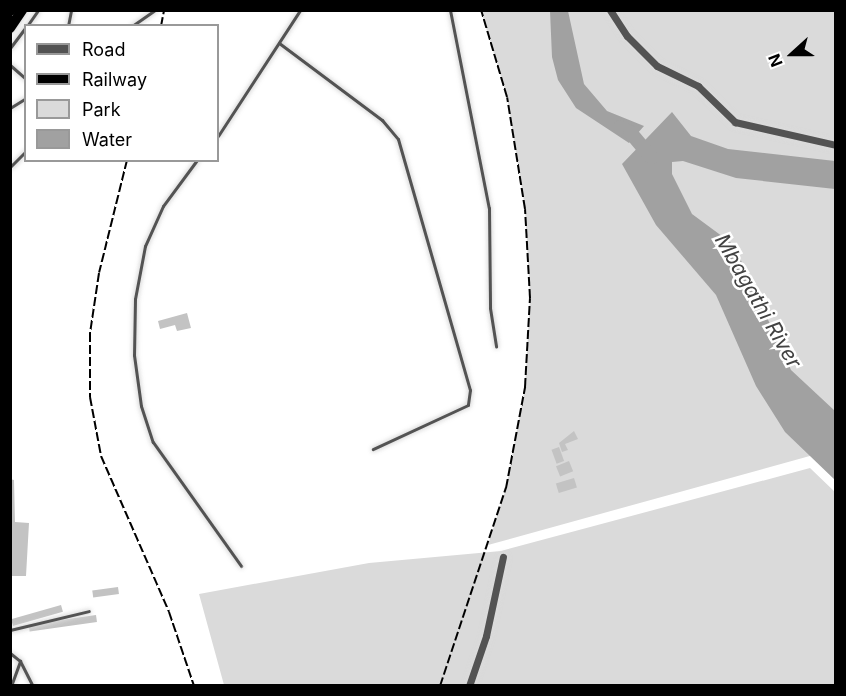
<!DOCTYPE html>
<style>
body{margin:0}
#map{position:relative;width:846px;height:696px;overflow:hidden;background:#fff;font-family:Inter,sans-serif}
div>[style]{position:absolute}
[style*='--x']{left:calc(var(--x)*1px);top:calc(var(--y)*1px);width:calc(var(--w)*1px);rotate:calc(var(--a)*1deg)}
.green>*{inset:0;background:#dadada}
.water>*{inset:0;background:#a1a1a1}
.river>*{height:14px;margin:-7px;padding:0 7px;transform-origin:7px;border-radius:7px;background:#a1a1a1}
.building>*{inset:0;background:#c3c3c3;transform-origin:0 0}
.roads{filter:drop-shadow(0 0 2px #dbdbdb) drop-shadow(0 0 2px #dbdbdb)}
.service>*{height:3px;margin:-1.5px;padding:0 1.5px;transform-origin:1.5px;border-radius:1.5px;background:#535353}
.minor>*{height:7px;margin:-3.5px;padding:0 3.5px;transform-origin:3.5px;border-radius:3.5px;background:#535353}
.trunk>*{height:10px;margin:-5px;padding:0 5px;transform-origin:5px;border-radius:5px;background:#000}
.rail>*{height:2px;margin-top:-1px;transform-origin:0;background:repeating-linear-gradient(90deg,#000 0 9px,transparent 0 12px)}
span{translate:-50% -50%;white-space:nowrap;text-align:center;line-height:1.15;-webkit-text-stroke:5px #fff;paint-order:stroke}
.water-label{font-size:21px;color:#424242;font-style:italic}
.frame{position:absolute;inset:0;border:12px solid #000;pointer-events:none}
.legend{position:absolute;left:24px;top:24px;width:195px;height:138px;box-sizing:border-box;background:#fff;border:2px solid #999;margin:0;padding:8px 10px;list-style:none;font-size:18px;color:#000}
.legend li{display:flex;align-items:center;gap:12px;height:30px}
.legend b{width:30px;border:2px solid #999}
.north{position:absolute;left:762px;top:24px;width:60px;height:60px;-webkit-text-stroke:4px #fff;paint-order:stroke;rotate:249deg;font-size:16px;font-weight:700;line-height:24px;text-align:center;color:#000}
.north::after{content:'';display:block;margin:auto;width:21px;height:27px;background:#000;clip-path:polygon(50% 0,100% 100%,50% 72%,0 100%)}
</style>
<div id="map">
<div class="green">
<div style="clip-path:polygon(481px 11px,835px 11px,835px 449px,488px 545px,506px 488px,525px 387px,530px 298px,525px 208px,507px 97px)"></div>
<div style="clip-path:polygon(810px 468px,835px 492px,835px 685px,224px 685px,199px 594px,369px 563px,501px 551px)"></div>
</div>
<div class="water">
<div style="clip-path:polygon(550px 11px,568px 11px,584px 84px,607px 111px,644px 126px,629px 143px,576px 108px,558px 80px,552px 57px)"></div>
<div style="clip-path:polygon(672px 112px,691px 136px,728px 149px,835px 161px,835px 189px,736px 178px,683px 161px,672px 162px,672px 174px,692px 214px,734px 245px,791px 370px,835px 411px,835px 480px,785px 432px,756px 386px,716px 295px,656px 225px,622px 164px)"></div>
</div>
<div class="river">
<div style="--x:620;--y:127;--w:11;--a:27"></div>
<div style="--x:630;--y:132;--w:33;--a:50"></div>
</div>
<div class="building">
<div style="clip-path:polygon(187px 313px,191px 328px,177px 331px,175px 325px,160px 329px,158px 321px)"></div>
<div style="clip-path:polygon(574px 431px,578px 439px,565px 444px,568px 450px,562px 452px,559px 443px)"></div>
<div style="left:559px;top:447px;width:15px;height:8px;rotate:70deg"></div>
<div style="left:569px;top:461px;width:11px;height:14px;rotate:68deg"></div>
<div style="left:574px;top:478px;width:10px;height:19px;rotate:73deg"></div>
<div style="clip-path:polygon(10px 479px,14px 480px,15px 522px,29px 523px,26px 576px,10px 576px)"></div>
<div style="left:118px;top:587px;width:7px;height:26px;rotate:82deg"></div>
<div style="left:61px;top:605px;width:7px;height:52px;rotate:74deg"></div>
<div style="left:96px;top:615px;width:7px;height:68px;rotate:82deg"></div>
</div>
<div class="roads">
<div class="service">
<div style="--x:450;--y:10;--w:202;--a:78.9"></div>
<div style="--x:489;--y:208;--w:100;--a:89.4"></div>
<div style="--x:490;--y:308;--w:39;--a:81"></div>
<div style="--x:27;--y:26;--w:19;--a:-55"></div>
<div style="--x:68;--y:26;--w:16;--a:-79"></div>
<div style="--x:132;--y:26;--w:28;--a:-35"></div>
<div style="--x:279;--y:43;--w:129;--a:36.8"></div>
<div style="--x:382;--y:120;--w:25;--a:50"></div>
<div style="--x:398;--y:139;--w:261;--a:74"></div>
<div style="--x:470;--y:390;--w:15;--a:98"></div>
<div style="--x:468;--y:405;--w:105;--a:155.1"></div>
<div style="--x:10;--y:48;--w:26;--a:-53"></div>
<div style="--x:10;--y:65;--w:21;--a:41"></div>
<div style="--x:10;--y:108;--w:19;--a:-32"></div>
<div style="--x:218;--y:136;--w:150;--a:-56.9"></div>
<div style="--x:197;--y:160;--w:57;--a:126.5"></div>
<div style="--x:163;--y:206;--w:44;--a:114.2"></div>
<div style="--x:145;--y:246;--w:54;--a:100.7"></div>
<div style="--x:135;--y:299;--w:56;--a:91"></div>
<div style="--x:134;--y:355;--w:51;--a:82.2"></div>
<div style="--x:141;--y:406;--w:38;--a:72"></div>
<div style="--x:153;--y:442;--w:152;--a:54.6"></div>
<div style="--x:10;--y:167;--w:23;--a:-45"></div>
<div style="--x:10;--y:630;--w:81;--a:-13.5"></div>
<div style="--x:10;--y:653;--w:13;--a:39"></div>
<div style="--x:20;--y:661;--w:28;--a:63"></div>
<div style="--x:11;--y:686;--w:27;--a:-70"></div>
</div>
<div class="minor">
<div style="--x:610;--y:10;--w:31;--a:57"></div>
<div style="--x:627;--y:36;--w:42;--a:45"></div>
<div style="--x:657;--y:66;--w:46;--a:26"></div>
<div style="--x:698;--y:86;--w:52;--a:44.2"></div>
<div style="--x:735;--y:122;--w:104;--a:12.8"></div>
<div style="--x:469;--y:686;--w:53;--a:-71.2"></div>
<div style="--x:486;--y:636;--w:81;--a:-77.9"></div>
</div>
<div class="trunk">
<div style="--x:10;--y:11;--w:1;--a:-45"></div>
<div style="--x:10;--y:28;--w:22;--a:-56"></div>
</div>
</div>
<div class="rail">
<div style="--x:161;--y:26;--w:16;--a:-79"></div>
<div style="--x:127;--y:160;--w:116;--a:103.9"></div>
<div style="--x:99;--y:273;--w:61;--a:98.5"></div>
<div style="--x:90;--y:333;--w:64;--a:90"></div>
<div style="--x:90;--y:397;--w:60;--a:79.4"></div>
<div style="--x:101;--y:456;--w:170;--a:66.4"></div>
<div style="--x:169;--y:612;--w:78;--a:71.3"></div>
<div style="--x:440;--y:686;--w:209;--a:-71.6"></div>
<div style="--x:506;--y:488;--w:103;--a:-79.3"></div>
<div style="--x:525;--y:387;--w:89;--a:-86.8"></div>
<div style="--x:530;--y:298;--w:89;--a:-93.2"></div>
<div style="--x:525;--y:209;--w:113;--a:-99.1"></div>
<div style="--x:507;--y:97;--w:91;--a:-106.6"></div>
</div>
<div class="water-label">
<span style="left:758px;top:301px;rotate:60deg">Mbagathi River</span>
</div>
<div class="frame"></div>
<ul class="legend">
<li><b style="height:8px;background:#535353"></b>Road</li>
<li><b style="height:8px;background:#000"></b>Railway</li>
<li><b style="height:16px;background:#dadada"></b>Park</li>
<li><b style="height:16px;background:#a1a1a1"></b>Water</li>
</ul>
<div class="north">N</div>
</div>
